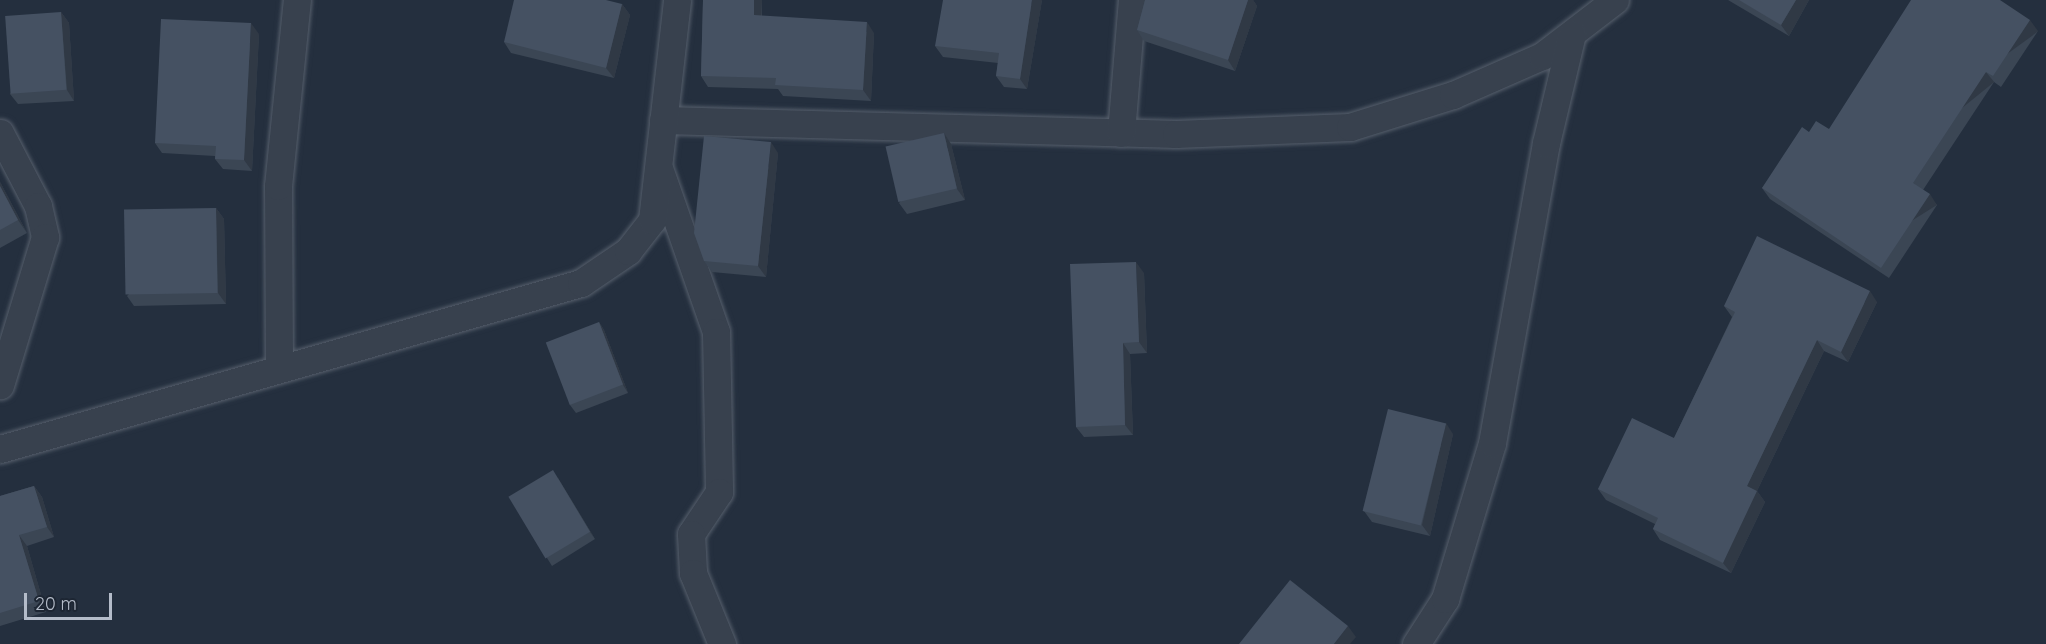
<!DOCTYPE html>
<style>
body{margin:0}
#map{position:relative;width:2046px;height:644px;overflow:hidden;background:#242f3e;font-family:Quicksand,sans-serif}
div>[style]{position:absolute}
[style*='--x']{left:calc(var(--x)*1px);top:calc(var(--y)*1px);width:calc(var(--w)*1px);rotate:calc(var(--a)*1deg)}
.roads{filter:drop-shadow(0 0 2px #565f6c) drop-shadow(0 0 2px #565f6c)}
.street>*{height:27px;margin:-13.5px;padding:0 13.5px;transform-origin:13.5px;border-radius:13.5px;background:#38414e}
.wall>*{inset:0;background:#3b4654}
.shaded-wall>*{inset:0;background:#303945;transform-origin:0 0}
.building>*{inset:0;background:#455162;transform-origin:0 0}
span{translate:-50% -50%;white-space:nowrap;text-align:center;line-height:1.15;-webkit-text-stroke:4.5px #1d2633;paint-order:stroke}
.scale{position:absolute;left:24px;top:593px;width:88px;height:27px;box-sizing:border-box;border:3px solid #b4bcc9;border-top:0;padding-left:8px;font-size:18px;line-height:21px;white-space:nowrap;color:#b4bcc9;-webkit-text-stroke:4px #1d2633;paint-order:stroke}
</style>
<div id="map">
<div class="roads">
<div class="street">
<div style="--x:663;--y:120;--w:513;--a:1.56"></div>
<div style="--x:1176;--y:134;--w:174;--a:-2.3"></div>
<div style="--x:1350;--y:127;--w:108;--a:-17.3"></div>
<div style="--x:1453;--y:95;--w:97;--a:-23.7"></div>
<div style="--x:1542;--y:56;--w:92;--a:-37.5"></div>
<div style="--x:0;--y:133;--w:82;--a:62.5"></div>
<div style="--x:38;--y:206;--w:32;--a:77"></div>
<div style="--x:45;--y:237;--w:155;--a:106.9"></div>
<div style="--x:1121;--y:133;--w:133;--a:-85.3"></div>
<div style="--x:660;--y:171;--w:170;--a:70.8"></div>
<div style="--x:716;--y:332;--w:160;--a:88.9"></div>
<div style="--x:719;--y:492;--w:50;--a:123.7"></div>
<div style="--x:691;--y:534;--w:39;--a:87"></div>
<div style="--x:693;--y:573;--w:77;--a:67.8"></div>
<div style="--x:279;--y:368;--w:182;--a:-90.3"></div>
<div style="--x:278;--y:186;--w:187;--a:-84.2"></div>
<div style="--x:0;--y:449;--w:604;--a:-15.95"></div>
<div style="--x:581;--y:283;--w:57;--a:-34.2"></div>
<div style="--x:628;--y:251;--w:39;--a:-52"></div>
<div style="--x:652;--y:220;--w:221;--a:-83.5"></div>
<div style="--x:1416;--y:644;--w:54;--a:-57.2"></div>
<div style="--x:1445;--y:599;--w:163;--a:-73.2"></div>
<div style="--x:1492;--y:443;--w:305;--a:-79.8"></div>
<div style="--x:1546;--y:143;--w:112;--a:-76.6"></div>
</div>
</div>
<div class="wall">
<div style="clip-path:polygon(703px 0,762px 0,762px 16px,874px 33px,871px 101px,783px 96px,778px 89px,708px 87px,701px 76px)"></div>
<div style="clip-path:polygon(1042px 0,1027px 89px,1004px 87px,996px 76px,998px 63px,943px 57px,935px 46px)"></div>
<div style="clip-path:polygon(1145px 0,1253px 0,1257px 6px,1235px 71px,1144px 41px,1137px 30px)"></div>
<div style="clip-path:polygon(1728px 0,1809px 0,1789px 36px)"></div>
<div style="clip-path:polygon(622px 4px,630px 15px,614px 78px,511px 53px,504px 42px)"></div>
<div style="clip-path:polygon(61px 12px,69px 23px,74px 101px,18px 104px,10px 94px)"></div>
<div style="clip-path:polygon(2038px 31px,2001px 87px,1994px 82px,1923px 190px,1937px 205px,1889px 278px,1770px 199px,1762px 188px,1809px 132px,1829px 129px)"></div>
<div style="clip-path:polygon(259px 34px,252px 171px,223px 169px,215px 159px,215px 156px,162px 153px,155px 143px)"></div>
<div style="clip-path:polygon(951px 144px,965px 200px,907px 214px,899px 203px)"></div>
<div style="clip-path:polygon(778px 153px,766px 277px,712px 272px,704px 261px)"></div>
<div style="clip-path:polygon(0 182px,27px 233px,0 248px)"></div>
<div style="clip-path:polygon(216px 208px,224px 219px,226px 304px,134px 306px,127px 296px)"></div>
<div style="clip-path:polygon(1144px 273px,1147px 353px,1130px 354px,1133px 435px,1084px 437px,1076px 427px)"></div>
<div style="clip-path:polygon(1877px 302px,1848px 362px,1824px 351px,1757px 491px,1765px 502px,1731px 573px,1660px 540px,1653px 529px,1655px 524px,1606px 500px,1598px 489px,1674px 438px,1732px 317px,1724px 306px)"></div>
<div style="clip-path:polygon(599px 322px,604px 330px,628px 393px,576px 413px,570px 405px)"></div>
<div style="clip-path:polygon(1453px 434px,1430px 536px,1372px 522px,1364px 511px)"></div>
<div style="clip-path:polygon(558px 478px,595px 539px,552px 566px,547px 558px)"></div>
<div style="clip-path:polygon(34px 486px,42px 497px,54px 537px,27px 546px,46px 612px,0 626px,0 496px)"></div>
</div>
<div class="shaded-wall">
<div style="clip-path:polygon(754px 0,762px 0,761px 26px,754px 15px)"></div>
<div style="clip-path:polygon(1032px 0,1042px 0,1027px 89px,1020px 79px)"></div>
<div style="clip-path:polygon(1248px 0,1253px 0,1257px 6px,1235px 71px,1228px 60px)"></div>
<div style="clip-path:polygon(1796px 0,1809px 0,1789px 36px,1781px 25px)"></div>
<div style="clip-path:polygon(622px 4px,630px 15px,614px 78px,606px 68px)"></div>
<div style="clip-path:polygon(61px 12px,69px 23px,74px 101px,67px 90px)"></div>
<div style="left:2030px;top:20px;width:14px;height:67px;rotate:54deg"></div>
<div style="clip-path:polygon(867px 22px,874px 33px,871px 101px,863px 90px)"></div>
<div style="clip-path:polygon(251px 23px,259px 34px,252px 171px,244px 160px)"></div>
<div style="left:1986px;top:72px;width:13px;height:133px;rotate:51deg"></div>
<div style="clip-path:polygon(944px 133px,951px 144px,965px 200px,957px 189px)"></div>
<div style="clip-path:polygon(771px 142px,778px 153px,766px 277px,758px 266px)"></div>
<div style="clip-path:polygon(0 182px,27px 233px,18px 220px,0 186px)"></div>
<div style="left:1930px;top:194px;width:13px;height:89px;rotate:58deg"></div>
<div style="clip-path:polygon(216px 208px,224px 219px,226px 304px,218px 293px)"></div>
<div style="clip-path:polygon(1136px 262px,1144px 273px,1147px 353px,1139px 342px)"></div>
<div style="clip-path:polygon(1870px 291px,1877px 302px,1848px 362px,1841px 352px)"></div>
<div style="clip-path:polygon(599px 322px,604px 330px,628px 393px,623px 385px)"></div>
<div style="clip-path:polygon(1817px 340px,1824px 351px,1757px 491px,1765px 502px,1731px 573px,1723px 563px,1747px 486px)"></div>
<div style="clip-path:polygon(1123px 343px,1130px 354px,1133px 435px,1125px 425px)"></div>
<div style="clip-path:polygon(1446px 423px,1453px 434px,1430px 536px,1422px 525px)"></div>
<div style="clip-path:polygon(553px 470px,558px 478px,595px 539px,590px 532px)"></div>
<div style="clip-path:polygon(34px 486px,42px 497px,54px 537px,47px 527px)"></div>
<div style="clip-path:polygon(19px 535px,27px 546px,46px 612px,39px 601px)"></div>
<div style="clip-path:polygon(1348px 626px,1356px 637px,1350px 644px,1334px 644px)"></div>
</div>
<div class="building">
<div style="clip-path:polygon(514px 0,606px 0,622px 4px,606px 68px,504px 42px)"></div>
<div style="clip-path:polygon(703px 0,754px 0,754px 15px,867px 22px,863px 90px,775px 85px,776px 78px,701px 76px)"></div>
<div style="clip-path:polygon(943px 0,1032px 0,1020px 79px,996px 76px,999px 53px,935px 46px)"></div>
<div style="clip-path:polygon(1145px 0,1248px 0,1228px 60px,1137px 30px)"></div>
<div style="clip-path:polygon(1739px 0,1796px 0,1781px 25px)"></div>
<div style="clip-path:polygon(1911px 0,2000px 0,2030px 20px,1993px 76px,1986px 72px,1913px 183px,1930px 194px,1881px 268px,1762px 188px,1802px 127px,1809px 132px,1816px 121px,1829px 129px)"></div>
<div style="left:61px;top:12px;width:78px;height:56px;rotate:86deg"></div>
<div style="clip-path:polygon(161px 19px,251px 23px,244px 160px,215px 159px,216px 146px,155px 143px)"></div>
<div style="left:944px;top:133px;width:57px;height:60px;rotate:77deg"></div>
<div style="clip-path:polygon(704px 136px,771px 142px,758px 266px,704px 261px,694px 233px)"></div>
<div style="clip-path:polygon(0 186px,18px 220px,0 230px)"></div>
<div style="left:216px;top:208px;width:85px;height:92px;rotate:89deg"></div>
<div style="clip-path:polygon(1757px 236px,1870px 291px,1841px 352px,1817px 340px,1747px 486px,1757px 491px,1723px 563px,1653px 529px,1658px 518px,1598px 489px,1632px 418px,1674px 438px,1735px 312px,1724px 306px)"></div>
<div style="clip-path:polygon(1136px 262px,1139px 342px,1123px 343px,1125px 425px,1076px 427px,1070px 264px)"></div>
<div style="left:599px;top:322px;width:67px;height:57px;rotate:69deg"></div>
<div style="left:1388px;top:409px;width:60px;height:105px;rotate:14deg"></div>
<div style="left:553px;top:470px;width:72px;height:52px;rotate:59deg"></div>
<div style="clip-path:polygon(34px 486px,47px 527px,19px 535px,39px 601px,0 613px,0 496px)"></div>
<div style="clip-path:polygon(1290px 580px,1348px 626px,1334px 644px,1239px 644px)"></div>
</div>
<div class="scale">20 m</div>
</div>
